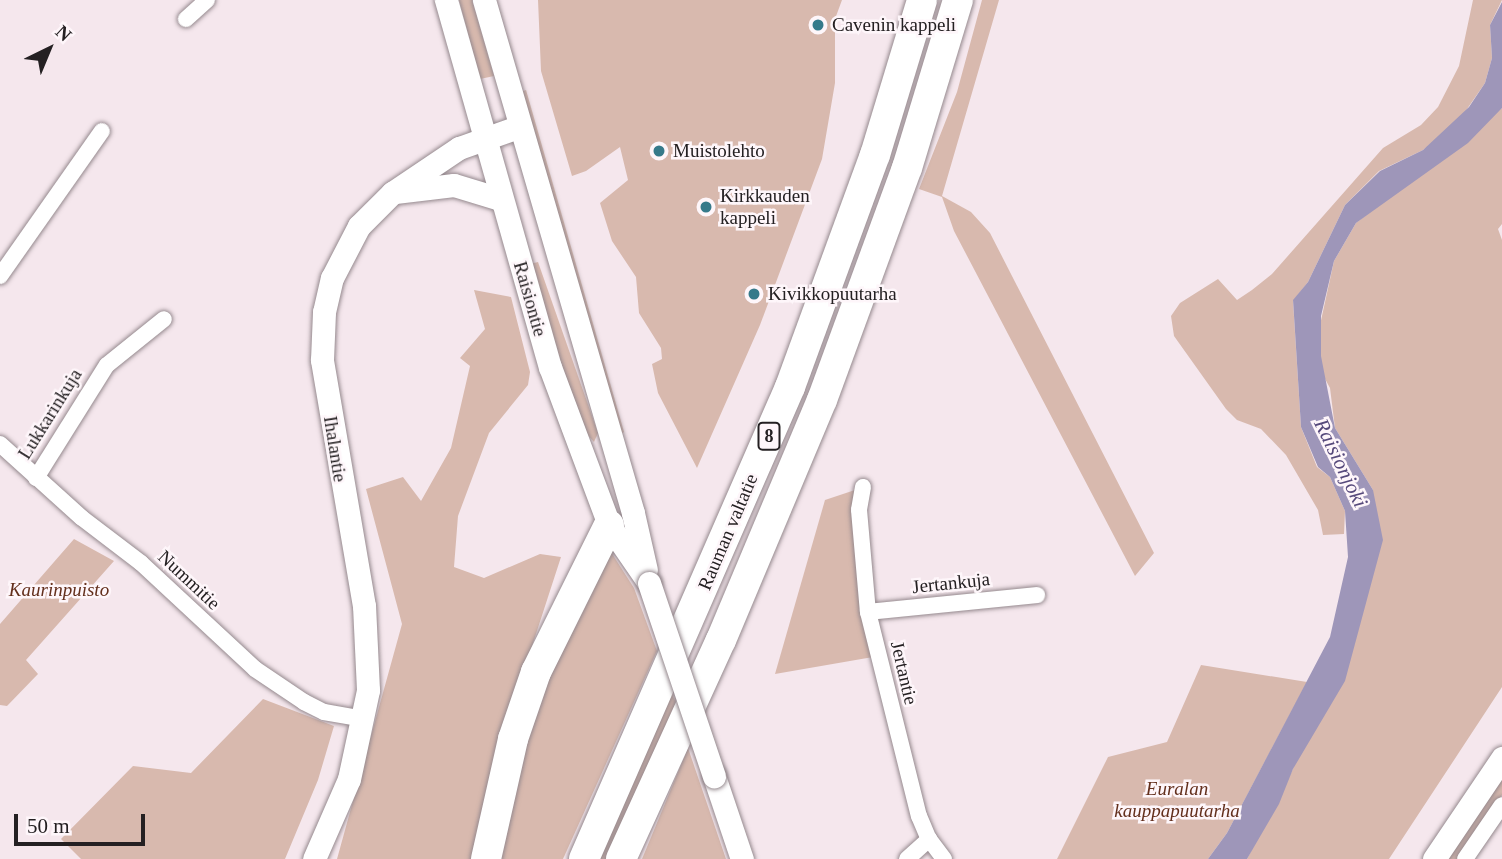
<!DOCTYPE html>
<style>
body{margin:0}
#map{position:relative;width:1502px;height:859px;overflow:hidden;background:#f5e7ed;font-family:Georgia,serif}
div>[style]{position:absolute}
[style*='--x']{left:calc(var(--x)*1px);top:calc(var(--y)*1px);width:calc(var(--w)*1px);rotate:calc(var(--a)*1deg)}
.green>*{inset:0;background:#d8b9ae;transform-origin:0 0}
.water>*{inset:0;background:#9e96b9}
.roads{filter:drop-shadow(0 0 2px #95898e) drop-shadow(0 0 2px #95898e)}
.street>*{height:16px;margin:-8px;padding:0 8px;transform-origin:8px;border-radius:8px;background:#fff}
.secondary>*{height:23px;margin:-11.5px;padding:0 11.5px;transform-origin:11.5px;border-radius:11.5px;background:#fff}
.highway>*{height:30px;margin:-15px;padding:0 15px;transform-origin:15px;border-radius:15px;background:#fff}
.bridges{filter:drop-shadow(0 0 2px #95898e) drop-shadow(0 0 2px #95898e)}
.secondary-bridge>*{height:23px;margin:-11.5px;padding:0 11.5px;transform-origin:11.5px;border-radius:11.5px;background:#fff}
.dots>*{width:19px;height:19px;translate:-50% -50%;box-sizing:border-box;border:4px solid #fef6fa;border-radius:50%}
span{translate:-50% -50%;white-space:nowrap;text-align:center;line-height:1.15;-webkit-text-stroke:5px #fef6fa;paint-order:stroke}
.shield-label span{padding:2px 5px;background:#fef6fa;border:2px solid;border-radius:5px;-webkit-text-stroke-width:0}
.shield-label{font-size:18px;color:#242022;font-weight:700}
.poi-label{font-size:19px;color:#242022}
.left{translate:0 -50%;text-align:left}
.street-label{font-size:19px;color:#242022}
.park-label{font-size:19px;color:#632f1c;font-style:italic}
.water-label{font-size:21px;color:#56497b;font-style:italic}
.north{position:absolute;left:14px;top:14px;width:70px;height:70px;-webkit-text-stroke:5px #fef6fa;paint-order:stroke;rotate:43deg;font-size:19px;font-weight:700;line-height:28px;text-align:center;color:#242022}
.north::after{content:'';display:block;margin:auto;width:24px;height:32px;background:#242022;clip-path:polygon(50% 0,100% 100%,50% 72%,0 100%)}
.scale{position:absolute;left:14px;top:814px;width:131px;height:32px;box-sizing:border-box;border:4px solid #242022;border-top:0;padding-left:9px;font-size:21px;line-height:24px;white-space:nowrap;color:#242022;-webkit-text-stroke:5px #fef6fa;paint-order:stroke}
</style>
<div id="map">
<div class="green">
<div style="clip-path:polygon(459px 0,472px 0,494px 76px,480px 79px)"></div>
<div style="clip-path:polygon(538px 0,842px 0,835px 19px,835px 83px,822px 159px,760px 325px,697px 468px,658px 393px,652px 364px,662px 359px,661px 348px,639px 313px,636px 277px,612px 241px,600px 203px,628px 180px,620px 147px,586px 171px,572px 176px,541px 71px)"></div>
<div style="clip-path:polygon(982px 0,999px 0,942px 196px,971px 212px,990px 233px,1154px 553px,1135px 576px,954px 231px,942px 197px,919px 189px,957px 92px)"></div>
<div style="clip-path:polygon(1473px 0,1502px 0,1490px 25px,1492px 58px,1485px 83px,1458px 122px,1423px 150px,1379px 171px,1345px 205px,1308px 282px,1293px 301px,1301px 427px,1317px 467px,1330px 477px,1345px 511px,1344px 534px,1323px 535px,1318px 510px,1286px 455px,1261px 429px,1237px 420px,1226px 409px,1174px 336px,1171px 316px,1180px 303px,1218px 279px,1237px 300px,1252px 290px,1272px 274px,1383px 148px,1421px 125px,1438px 107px,1459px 66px)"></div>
<div style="left:526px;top:90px;width:356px;height:5px;rotate:74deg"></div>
<div style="clip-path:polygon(1502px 108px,1502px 224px,1498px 229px,1502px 240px,1502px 687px,1389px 859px,1247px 859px,1293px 769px,1373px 490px,1335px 428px,1330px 388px,1313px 357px,1334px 261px,1356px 223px)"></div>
<div style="clip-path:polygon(538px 262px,598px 433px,594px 442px,584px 431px,563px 368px,530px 264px)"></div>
<div style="clip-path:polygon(474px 290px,511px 297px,530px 372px,528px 385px,489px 433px,458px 516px,454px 567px,484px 578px,540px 554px,561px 557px,521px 680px,475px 859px,337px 859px,402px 624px,366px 489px,403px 477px,421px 501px,451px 448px,470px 366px,460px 358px,485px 329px)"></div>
<div style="clip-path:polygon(855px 490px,873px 657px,775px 674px,825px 500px)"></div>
<div style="clip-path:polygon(74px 539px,114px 561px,26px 660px,38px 674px,7px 706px,0 705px,0 624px)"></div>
<div style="clip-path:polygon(611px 552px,634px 588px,657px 651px,563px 859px,498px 859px,529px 717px)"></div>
<div style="clip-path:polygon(1201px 665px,1307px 682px,1227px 833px,1208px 859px,1057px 859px,1108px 757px,1167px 742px)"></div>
<div style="clip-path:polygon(671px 692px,677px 705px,609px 859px,599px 859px)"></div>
<div style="clip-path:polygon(263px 699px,334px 726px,318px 780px,285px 859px,81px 859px,61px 839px,133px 766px,191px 773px)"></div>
<div style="clip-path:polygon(688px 748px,726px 859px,642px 859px)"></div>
<div style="clip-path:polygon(1502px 777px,1502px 795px,1458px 859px,1446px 859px)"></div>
</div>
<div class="water">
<div style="clip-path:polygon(1502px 2px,1502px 108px,1468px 143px,1356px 223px,1334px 261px,1321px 316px,1321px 356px,1335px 428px,1373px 490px,1383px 540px,1345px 681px,1293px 769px,1279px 804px,1247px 859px,1208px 859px,1227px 833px,1330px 637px,1348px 557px,1345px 511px,1330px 477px,1318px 467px,1301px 427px,1293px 300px,1308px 282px,1345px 205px,1380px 171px,1423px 150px,1469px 107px,1485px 83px,1492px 58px,1490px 25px)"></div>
</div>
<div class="roads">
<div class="street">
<div style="--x:186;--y:19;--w:28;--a:-42"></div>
<div style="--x:0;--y:276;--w:177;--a:-54.9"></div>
<div style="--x:0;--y:444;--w:110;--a:42.1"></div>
<div style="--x:82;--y:518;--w:74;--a:37.3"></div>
<div style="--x:141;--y:563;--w:156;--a:42.9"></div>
<div style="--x:255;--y:669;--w:59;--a:34"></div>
<div style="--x:304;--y:702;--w:22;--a:27"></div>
<div style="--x:324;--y:712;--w:40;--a:10"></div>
<div style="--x:36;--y:478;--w:133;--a:-57.9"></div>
<div style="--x:107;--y:365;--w:73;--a:-38.9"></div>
<div style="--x:863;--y:487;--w:23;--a:100"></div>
<div style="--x:859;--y:510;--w:102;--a:85"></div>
<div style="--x:868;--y:612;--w:210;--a:76"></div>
<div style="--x:919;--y:816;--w:25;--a:67"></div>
<div style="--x:929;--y:839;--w:25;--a:53"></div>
<div style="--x:868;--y:612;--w:170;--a:-5.7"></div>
<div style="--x:907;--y:859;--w:30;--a:-42"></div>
<div style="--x:1465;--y:859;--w:65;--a:-55.6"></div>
</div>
<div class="secondary">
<div style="--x:446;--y:0;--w:381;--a:74.2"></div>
<div style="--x:550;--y:367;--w:169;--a:69.5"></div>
<div style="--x:609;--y:525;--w:70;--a:55.4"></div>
<div style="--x:484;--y:0;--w:534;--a:73.8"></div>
<div style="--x:633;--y:513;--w:58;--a:77.2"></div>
<div style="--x:395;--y:192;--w:59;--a:-6.8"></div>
<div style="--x:454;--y:185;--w:48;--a:16.9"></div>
<div style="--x:714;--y:776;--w:88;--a:71.4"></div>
<div style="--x:314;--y:859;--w:87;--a:-66.4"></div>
<div style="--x:349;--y:779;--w:91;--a:-77.9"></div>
<div style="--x:368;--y:690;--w:84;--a:-92.7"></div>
<div style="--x:364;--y:606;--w:250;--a:-99.7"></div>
<div style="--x:322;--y:360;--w:48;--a:-87.6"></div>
<div style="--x:324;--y:312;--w:35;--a:-77"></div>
<div style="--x:332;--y:278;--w:59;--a:-62.6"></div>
<div style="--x:359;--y:226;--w:47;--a:-45"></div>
<div style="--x:392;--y:193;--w:81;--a:-33.9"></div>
<div style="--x:459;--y:148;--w:63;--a:-19.6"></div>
<div style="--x:1434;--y:859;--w:122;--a:-56"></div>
</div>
<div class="highway">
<div style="--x:486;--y:859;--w:123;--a:-77.3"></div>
<div style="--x:513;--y:739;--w:71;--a:-71.1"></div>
<div style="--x:536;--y:672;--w:164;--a:-63.6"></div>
<div style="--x:584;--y:859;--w:515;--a:-66.42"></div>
<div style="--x:790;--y:387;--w:247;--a:-69.9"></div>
<div style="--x:875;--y:155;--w:162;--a:-73.1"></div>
<div style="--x:621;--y:859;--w:241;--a:-65.5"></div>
<div style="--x:721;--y:640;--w:260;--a:-67.2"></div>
<div style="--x:822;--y:400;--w:247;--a:-69.9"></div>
<div style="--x:907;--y:168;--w:176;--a:-73.1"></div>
</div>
</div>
<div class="bridges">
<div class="secondary-bridge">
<div style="--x:649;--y:583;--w:204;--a:71.4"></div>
</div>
</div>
<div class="dots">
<div style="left:818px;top:25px;background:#367a8a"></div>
<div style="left:659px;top:151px;background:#367a8a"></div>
<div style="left:706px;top:207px;background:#367a8a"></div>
<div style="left:754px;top:294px;background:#367a8a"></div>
</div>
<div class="shield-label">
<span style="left:769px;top:436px">8</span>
</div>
<div class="poi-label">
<span class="left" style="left:832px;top:25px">Cavenin kappeli</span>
<span class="left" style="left:673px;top:151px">Muistolehto</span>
<span class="left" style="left:720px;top:207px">Kirkkauden<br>kappeli</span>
<span class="left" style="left:768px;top:294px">Kivikkopuutarha</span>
</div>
<div class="street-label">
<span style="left:530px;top:299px;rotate:74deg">Raisiontie</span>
<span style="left:50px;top:414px;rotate:-58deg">Lukkarinkuja</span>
<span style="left:335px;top:449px;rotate:81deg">Ihalantie</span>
<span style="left:728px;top:532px;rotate:-67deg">Rauman valtatie</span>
<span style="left:189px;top:580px;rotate:43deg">Nummitie</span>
<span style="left:951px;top:583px;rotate:-6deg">Jertankuja</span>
<span style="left:904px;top:673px;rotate:77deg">Jertantie</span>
</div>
<div class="park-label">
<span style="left:59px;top:590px">Kaurinpuisto</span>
<span style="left:1177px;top:800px">Euralan<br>kauppapuutarha</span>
</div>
<div class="water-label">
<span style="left:1341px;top:463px;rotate:64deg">Raisionjoki</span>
</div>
<div class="north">N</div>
<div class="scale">50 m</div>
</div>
